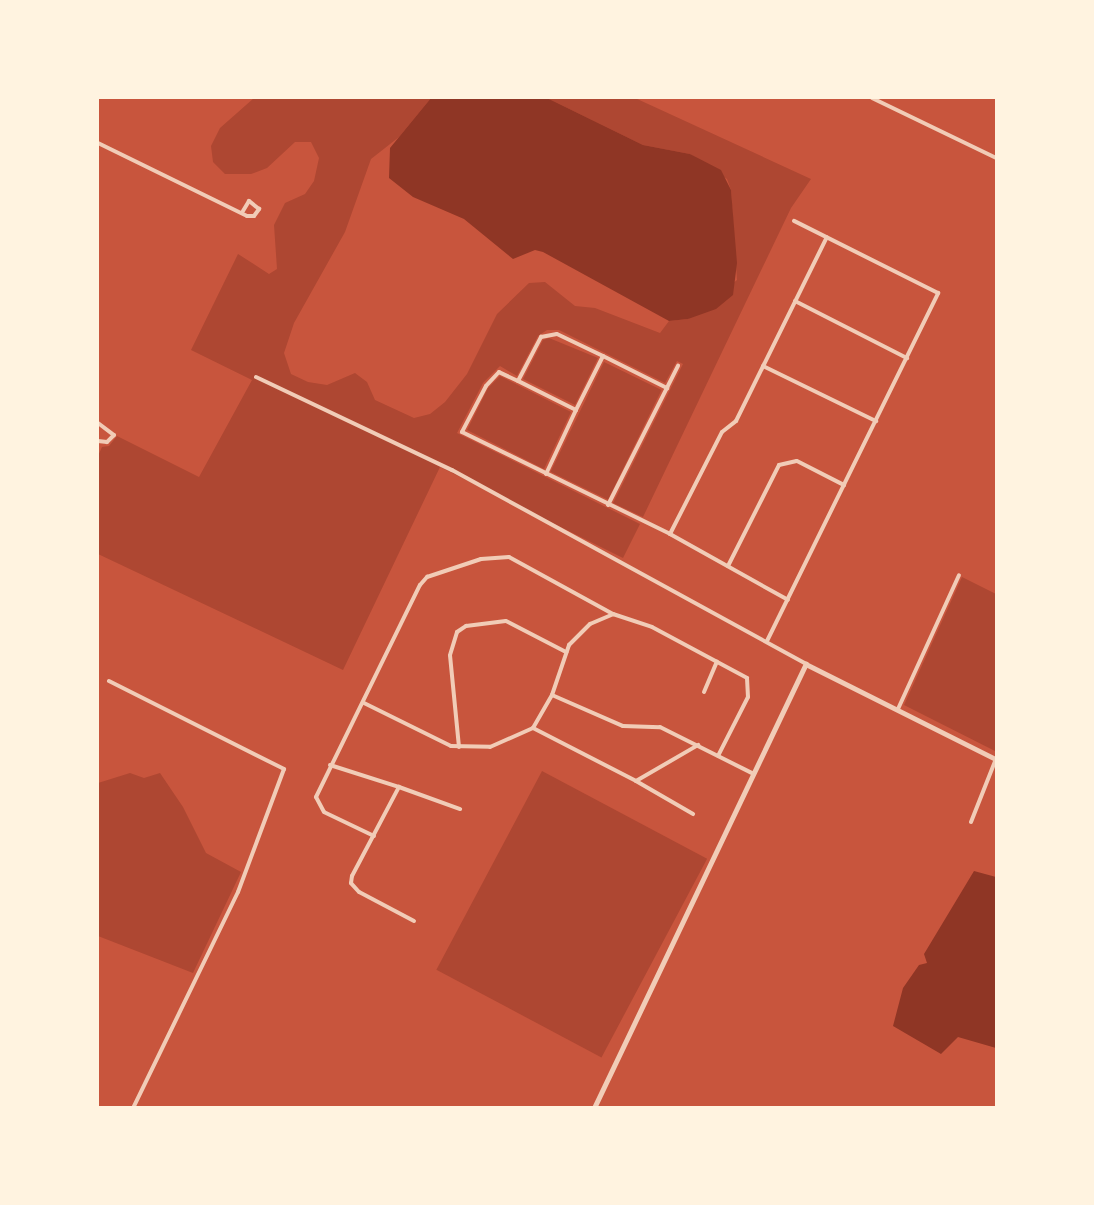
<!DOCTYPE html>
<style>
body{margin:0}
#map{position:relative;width:1094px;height:1205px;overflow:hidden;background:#c8553d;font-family:Cabin,sans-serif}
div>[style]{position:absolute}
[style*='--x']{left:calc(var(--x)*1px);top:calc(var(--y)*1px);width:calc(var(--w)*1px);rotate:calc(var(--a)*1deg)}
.green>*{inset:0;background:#ae4732;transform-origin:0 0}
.water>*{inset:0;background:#8f3625}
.minor>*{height:4px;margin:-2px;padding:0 2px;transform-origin:2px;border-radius:2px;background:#f1ccb7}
.tertiary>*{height:4.5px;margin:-2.25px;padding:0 2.25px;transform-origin:2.25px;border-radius:2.25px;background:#f1ccb7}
span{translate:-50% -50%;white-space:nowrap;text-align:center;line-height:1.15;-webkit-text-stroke:6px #fff3e0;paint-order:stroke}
.frame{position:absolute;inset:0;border:99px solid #fff3e0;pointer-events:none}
</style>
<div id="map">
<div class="green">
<div style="clip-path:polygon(254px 98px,431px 98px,399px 137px,371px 159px,345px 232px,294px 323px,284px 353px,291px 374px,308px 382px,327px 385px,355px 373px,367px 382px,375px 400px,414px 418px,430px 414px,445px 402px,467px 374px,497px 314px,529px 283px,545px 282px,575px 306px,595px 308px,660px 333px,669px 321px,688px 319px,737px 280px,731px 190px,727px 179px,690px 154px,643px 145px,547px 98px,635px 98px,811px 179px,791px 208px,643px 517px,613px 503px,683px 364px,677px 361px,665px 383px,559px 330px,547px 330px,538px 336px,517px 376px,500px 366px,483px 383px,457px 433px,640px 524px,623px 558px,440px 467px,343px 670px,98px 554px,98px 456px,102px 447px,109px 446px,117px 436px,199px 477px,252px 380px,191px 350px,238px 254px,269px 274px,277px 269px,274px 225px,285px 203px,305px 194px,314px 181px,319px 158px,311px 142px,295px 142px,267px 168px,251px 174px,225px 174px,213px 162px,211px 146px,220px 128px)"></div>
<div style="clip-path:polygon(549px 338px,598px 358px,575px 405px,523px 379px,543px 340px)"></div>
<div style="left:604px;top:362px;width:64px;height:122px;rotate:26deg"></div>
<div style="clip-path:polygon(500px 376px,571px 412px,544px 469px,467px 430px,488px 388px)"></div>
<div style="clip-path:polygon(962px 577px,996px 594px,995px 751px,904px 705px)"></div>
<div style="left:542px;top:771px;width:187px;height:225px;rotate:28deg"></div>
<div style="clip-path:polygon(130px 773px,144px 778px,160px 773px,183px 807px,206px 853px,241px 872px,193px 973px,98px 936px,98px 783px)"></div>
</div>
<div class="water">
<div style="clip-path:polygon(431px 98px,547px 98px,643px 145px,690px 154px,721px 170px,731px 190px,737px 263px,733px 295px,716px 309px,688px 319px,669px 321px,543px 252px,535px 250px,513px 259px,464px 219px,413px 197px,389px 178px,390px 148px)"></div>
<div style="clip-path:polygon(974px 871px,996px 877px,996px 1048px,958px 1037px,941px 1054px,893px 1026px,903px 988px,919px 965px,927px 963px,924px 954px)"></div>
</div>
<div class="minor">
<div style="--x:872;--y:98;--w:138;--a:25.8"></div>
<div style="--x:98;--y:143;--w:166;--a:26.1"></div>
<div style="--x:247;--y:216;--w:7;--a:0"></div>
<div style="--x:254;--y:216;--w:9;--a:-54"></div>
<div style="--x:259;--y:209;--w:13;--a:-141"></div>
<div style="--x:249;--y:201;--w:12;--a:121"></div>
<div style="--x:795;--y:301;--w:126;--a:27"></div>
<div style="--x:603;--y:356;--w:60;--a:116.6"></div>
<div style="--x:576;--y:410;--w:65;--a:-153.4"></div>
<div style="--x:518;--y:381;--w:50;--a:-62.4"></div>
<div style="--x:541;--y:337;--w:16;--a:-11"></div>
<div style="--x:557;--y:334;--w:51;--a:25.6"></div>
<div style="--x:603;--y:356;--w:72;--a:26.6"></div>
<div style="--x:763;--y:366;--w:126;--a:26"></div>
<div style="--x:256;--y:377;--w:217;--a:25.4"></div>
<div style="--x:452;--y:470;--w:404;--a:28.7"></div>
<div style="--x:518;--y:381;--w:21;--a:-155"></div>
<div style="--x:499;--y:372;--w:19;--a:133"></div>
<div style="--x:486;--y:386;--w:52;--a:117.6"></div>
<div style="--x:462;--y:432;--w:232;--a:26.1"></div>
<div style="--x:670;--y:534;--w:135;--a:29.2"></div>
<div style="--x:98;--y:423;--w:20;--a:37"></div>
<div style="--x:114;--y:435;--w:10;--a:135"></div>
<div style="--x:107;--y:442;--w:9;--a:-174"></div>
<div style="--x:546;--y:474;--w:71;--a:-64.9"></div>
<div style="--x:608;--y:505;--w:156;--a:-63.3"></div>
<div style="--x:670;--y:534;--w:114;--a:-63"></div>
<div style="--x:722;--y:432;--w:18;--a:-38"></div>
<div style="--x:736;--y:421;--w:205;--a:-63.7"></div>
<div style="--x:728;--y:566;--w:113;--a:-63.2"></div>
<div style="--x:779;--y:465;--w:18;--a:-13"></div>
<div style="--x:797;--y:461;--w:53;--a:27.1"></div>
<div style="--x:767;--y:641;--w:388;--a:-63.8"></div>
<div style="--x:938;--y:293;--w:161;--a:-153.4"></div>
<div style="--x:109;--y:681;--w:196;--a:26.7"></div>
<div style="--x:284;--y:769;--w:131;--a:110.5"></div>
<div style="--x:238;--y:892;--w:240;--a:115.9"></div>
<div style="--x:704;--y:692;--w:33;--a:-67"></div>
<div style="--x:552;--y:695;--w:77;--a:23.6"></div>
<div style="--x:623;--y:726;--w:37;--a:2"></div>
<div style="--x:660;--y:727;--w:103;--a:26.6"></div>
<div style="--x:364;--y:703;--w:97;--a:26.3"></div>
<div style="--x:451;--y:746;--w:39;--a:1"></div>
<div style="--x:490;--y:747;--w:47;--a:-23.8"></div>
<div style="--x:533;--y:728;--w:116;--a:27.2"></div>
<div style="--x:636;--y:781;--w:72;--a:-30.1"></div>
<div style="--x:898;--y:709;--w:147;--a:-65.5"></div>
<div style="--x:533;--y:728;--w:38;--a:-60"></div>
<div style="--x:552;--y:695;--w:53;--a:-71.2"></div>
<div style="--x:569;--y:645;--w:30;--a:-45"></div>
<div style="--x:590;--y:624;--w:25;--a:-23"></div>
<div style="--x:459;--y:747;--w:92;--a:-95.6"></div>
<div style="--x:450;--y:655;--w:24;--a:-73"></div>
<div style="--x:457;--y:632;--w:11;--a:-34"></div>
<div style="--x:466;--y:626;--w:40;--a:-7.1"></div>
<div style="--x:506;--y:621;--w:68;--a:27.3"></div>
<div style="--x:330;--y:765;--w:72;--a:17.7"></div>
<div style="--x:636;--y:781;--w:66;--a:30.1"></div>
<div style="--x:971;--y:822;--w:68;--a:-68.4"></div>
<div style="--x:374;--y:836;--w:55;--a:-154.4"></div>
<div style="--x:324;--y:812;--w:17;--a:-118"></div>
<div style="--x:316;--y:797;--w:236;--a:-63.9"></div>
<div style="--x:420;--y:585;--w:11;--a:-49"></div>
<div style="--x:427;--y:577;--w:57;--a:-18.4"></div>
<div style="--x:481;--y:559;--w:28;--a:-4"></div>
<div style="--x:509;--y:557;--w:119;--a:28.7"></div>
<div style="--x:613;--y:614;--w:41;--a:18.4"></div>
<div style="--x:652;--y:627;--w:108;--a:28.2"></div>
<div style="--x:747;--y:678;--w:19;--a:87"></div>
<div style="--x:748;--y:697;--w:66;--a:117"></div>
<div style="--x:414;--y:921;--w:62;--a:-152.2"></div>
<div style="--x:359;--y:892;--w:12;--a:-132"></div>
<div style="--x:351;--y:883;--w:7;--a:-82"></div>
<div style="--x:352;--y:876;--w:101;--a:-62.2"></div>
<div style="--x:399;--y:787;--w:65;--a:19.8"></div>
</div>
<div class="tertiary">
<div style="--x:594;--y:1108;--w:492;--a:-64.5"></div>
<div style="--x:806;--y:664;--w:212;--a:26.6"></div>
</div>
<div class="frame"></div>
</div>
